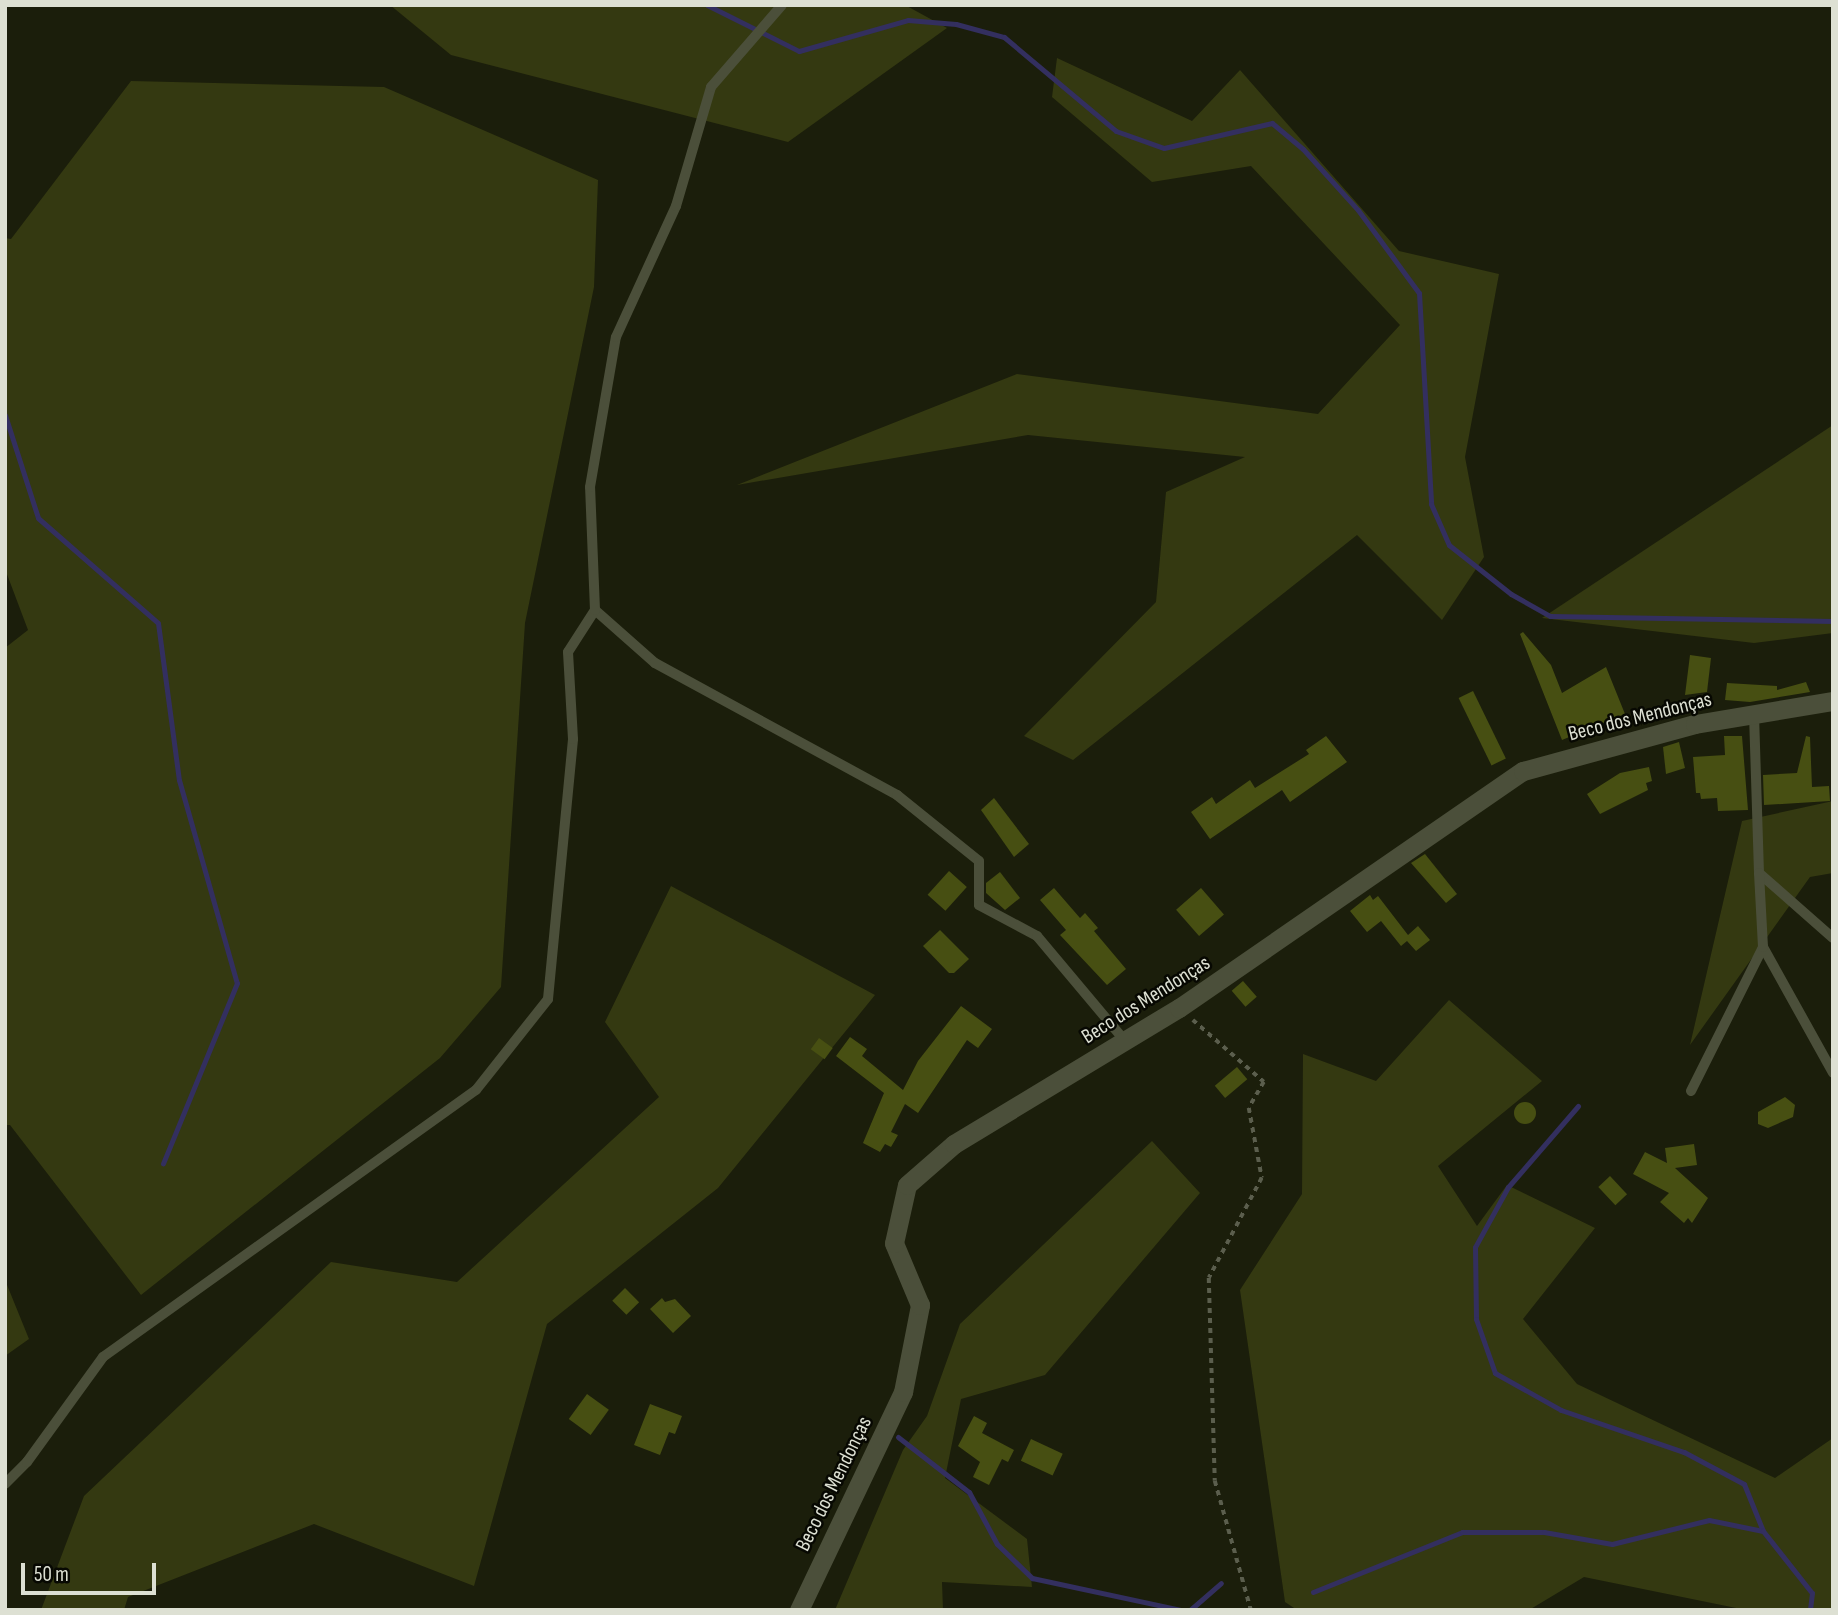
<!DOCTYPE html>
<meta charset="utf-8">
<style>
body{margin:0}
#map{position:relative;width:1838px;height:1615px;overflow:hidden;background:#1b1e0b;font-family:"Sofia Sans Condensed",sans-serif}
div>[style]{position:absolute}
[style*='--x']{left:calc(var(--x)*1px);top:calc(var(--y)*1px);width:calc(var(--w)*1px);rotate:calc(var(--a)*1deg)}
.green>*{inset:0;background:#343911}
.stream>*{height:5px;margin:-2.5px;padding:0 2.5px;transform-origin:2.5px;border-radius:2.5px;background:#332f5f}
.building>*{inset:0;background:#474f12;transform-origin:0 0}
.round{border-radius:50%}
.path>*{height:3.5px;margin-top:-1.75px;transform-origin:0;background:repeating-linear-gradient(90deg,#5b5e4d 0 5px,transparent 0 10px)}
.service>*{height:10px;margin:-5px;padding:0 5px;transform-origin:5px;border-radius:5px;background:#4b4f3a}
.minor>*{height:19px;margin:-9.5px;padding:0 9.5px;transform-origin:9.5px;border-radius:9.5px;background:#4b4f3a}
span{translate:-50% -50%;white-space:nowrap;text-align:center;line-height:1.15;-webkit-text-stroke:5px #070802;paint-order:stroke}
.street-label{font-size:21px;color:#dde0d3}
.frame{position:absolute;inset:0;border:7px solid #dde0d3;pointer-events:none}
.scale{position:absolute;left:21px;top:1563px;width:135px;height:32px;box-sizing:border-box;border:4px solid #dde0d3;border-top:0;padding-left:9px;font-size:21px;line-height:24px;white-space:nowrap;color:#dde0d3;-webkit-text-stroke:5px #070802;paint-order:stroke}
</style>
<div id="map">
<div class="green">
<div style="clip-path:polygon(390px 5px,905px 5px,947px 28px,788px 142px,451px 55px)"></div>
<div style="clip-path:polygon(1057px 58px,1192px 121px,1240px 70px,1399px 251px,1499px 274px,1465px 457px,1484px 557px,1442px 620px,1357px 535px,1073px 760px,1024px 736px,1156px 602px,1166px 492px,1245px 457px,1028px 435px,737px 485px,1017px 374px,1318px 414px,1400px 325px,1251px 166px,1152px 182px,1052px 97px)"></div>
<div style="clip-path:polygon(131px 81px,384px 87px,598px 180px,594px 287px,525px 623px,501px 987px,440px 1058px,141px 1295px,10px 1125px,5px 1125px,5px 648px,28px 630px,5px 569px,5px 238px,11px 239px)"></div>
<div style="clip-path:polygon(1833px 425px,1833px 633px,1754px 643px,1542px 618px)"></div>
<div style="clip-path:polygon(1833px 801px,1833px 873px,1810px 877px,1690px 1045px,1742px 821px)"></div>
<div style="clip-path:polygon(671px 886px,875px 995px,718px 1188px,547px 1324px,474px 1586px,314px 1524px,128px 1597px,124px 1610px,41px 1610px,84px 1496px,331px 1262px,457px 1282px,659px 1097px,605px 1022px)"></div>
<div style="clip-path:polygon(1449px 1000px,1542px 1081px,1438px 1166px,1477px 1226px,1507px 1185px,1595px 1228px,1523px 1319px,1577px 1384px,1775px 1478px,1833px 1438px,1833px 1610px,1746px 1610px,1584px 1577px,1529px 1610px,1297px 1610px,1285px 1602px,1240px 1290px,1302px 1194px,1303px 1054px,1376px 1081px)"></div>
<div style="clip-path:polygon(1152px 1141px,1200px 1193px,1045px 1375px,961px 1399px,945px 1478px,1027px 1539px,1032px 1587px,942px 1582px,943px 1610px,835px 1610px,903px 1450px,927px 1416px,960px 1324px)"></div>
<div style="clip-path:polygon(5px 1280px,29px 1339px,5px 1356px)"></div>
</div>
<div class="stream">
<div style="--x:707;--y:5;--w:103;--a:26.6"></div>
<div style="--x:799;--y:51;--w:113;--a:-15.9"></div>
<div style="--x:908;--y:20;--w:48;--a:4.8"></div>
<div style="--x:956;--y:24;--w:50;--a:15.2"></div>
<div style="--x:1004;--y:37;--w:146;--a:40"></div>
<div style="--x:1116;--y:131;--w:51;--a:19.5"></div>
<div style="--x:1164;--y:148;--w:111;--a:-13"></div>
<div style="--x:1272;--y:123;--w:40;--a:40"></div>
<div style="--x:1303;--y:149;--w:82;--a:48"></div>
<div style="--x:1358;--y:210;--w:103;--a:53.7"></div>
<div style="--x:1419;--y:293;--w:211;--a:86.7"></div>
<div style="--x:1431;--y:504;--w:45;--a:66.3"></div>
<div style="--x:1449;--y:545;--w:79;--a:38.3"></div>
<div style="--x:1511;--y:594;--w:45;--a:29.4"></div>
<div style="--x:1550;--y:616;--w:283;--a:1"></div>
<div style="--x:5;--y:415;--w:108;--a:72.2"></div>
<div style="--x:38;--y:518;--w:159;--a:41.2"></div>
<div style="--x:158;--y:623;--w:158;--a:82.4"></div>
<div style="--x:179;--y:780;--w:211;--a:74.1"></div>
<div style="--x:237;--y:983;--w:195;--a:112.3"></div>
<div style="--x:1578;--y:1106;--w:107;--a:130.8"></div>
<div style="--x:1508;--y:1187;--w:68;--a:118.8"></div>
<div style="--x:1475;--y:1247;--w:72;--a:89.2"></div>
<div style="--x:1476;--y:1319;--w:57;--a:70.6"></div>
<div style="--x:1495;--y:1373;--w:76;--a:29.3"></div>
<div style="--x:1561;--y:1410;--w:130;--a:18.9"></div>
<div style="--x:1684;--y:1452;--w:68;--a:28.1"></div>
<div style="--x:1744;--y:1484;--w:51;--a:68"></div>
<div style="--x:898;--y:1437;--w:90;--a:37.8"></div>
<div style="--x:969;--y:1492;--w:59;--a:61.7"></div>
<div style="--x:997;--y:1544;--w:49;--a:44.2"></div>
<div style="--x:1032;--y:1578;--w:152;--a:12.1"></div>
<div style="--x:1313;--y:1592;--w:161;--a:-21.9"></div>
<div style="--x:1462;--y:1532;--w:82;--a:0"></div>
<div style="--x:1544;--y:1532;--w:69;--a:10"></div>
<div style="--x:1612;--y:1544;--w:100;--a:-13.9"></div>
<div style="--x:1709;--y:1520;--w:55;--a:11.5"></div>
<div style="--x:1763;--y:1531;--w:79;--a:51.7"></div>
<div style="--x:1812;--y:1593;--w:17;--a:97"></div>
<div style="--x:1190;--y:1610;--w:41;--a:-41.1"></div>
</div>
<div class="building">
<div style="clip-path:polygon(1523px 632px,1551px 665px,1562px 693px,1606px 667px,1625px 714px,1562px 740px,1520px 634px)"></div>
<div style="clip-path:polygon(1690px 655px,1711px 658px,1707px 692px,1685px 695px)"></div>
<div style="clip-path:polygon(1806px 682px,1810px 692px,1750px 702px,1725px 700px,1727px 683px,1777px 686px,1777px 690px)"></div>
<div style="left:1473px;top:691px;width:75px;height:16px;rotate:64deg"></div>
<div style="clip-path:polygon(1326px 736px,1347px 762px,1290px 802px,1282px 790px,1210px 839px,1191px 812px,1212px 797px,1216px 804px,1250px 780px,1255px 788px,1309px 754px,1306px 750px)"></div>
<div style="clip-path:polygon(1724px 736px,1742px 736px,1748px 810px,1718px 811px,1717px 798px,1701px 799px,1700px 793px,1696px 793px,1693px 757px,1725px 755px)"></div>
<div style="clip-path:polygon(1806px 736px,1810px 737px,1812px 787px,1829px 786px,1830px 801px,1764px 805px,1763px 775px,1797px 773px)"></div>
<div style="clip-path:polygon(1679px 742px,1685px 768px,1666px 774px,1663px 747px)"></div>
<div style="clip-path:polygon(1649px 767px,1652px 781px,1646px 783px,1648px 790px,1600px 814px,1587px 794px,1620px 773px)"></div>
<div style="clip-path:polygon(994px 798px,1029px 844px,1014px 857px,981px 810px)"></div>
<div style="clip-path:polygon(1425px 854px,1457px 894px,1446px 903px,1411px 863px)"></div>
<div style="left:949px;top:871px;width:24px;height:32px;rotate:42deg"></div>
<div style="clip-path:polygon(1000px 872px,1020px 898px,1005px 910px,986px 893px,986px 883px)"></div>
<div style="clip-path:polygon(1054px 888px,1080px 918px,1085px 913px,1098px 928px,1094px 931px,1126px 969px,1107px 985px,1060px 935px,1066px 930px,1040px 900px)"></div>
<div style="left:1201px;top:888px;width:35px;height:33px;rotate:49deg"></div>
<div style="clip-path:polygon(1370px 895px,1373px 900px,1378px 896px,1408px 935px,1418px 926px,1430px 940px,1416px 951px,1407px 941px,1401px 946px,1381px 921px,1367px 932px,1350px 911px)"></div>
<div style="clip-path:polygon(940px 930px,969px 959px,954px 973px,949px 973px,923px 946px)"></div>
<div style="left:1243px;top:981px;width:21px;height:15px;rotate:49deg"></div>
<div style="clip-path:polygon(961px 1006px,992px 1029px,978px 1048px,967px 1040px,918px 1113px,905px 1104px,891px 1132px,898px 1135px,891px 1147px,885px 1144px,880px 1152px,863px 1143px,884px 1093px,836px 1056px,850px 1037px,867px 1049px,862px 1056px,903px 1090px,918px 1061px)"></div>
<div style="left:819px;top:1038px;width:17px;height:14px;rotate:36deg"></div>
<div style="left:1237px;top:1067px;width:16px;height:29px;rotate:50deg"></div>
<div style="clip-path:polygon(1785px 1097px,1795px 1105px,1793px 1117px,1768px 1128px,1758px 1124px,1758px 1112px)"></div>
<div class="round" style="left:1514px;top:1102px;width:22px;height:22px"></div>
<div style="clip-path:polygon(1694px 1144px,1697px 1165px,1675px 1168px,1708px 1198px,1692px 1223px,1688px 1218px,1684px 1223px,1660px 1202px,1669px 1193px,1633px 1174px,1645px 1152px,1667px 1163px,1665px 1148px)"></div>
<div style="left:1610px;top:1176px;width:25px;height:16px;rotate:47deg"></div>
<div style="left:625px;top:1288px;width:20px;height:18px;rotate:45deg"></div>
<div style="clip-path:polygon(662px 1298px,665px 1302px,675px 1299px,691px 1316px,673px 1333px,650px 1309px)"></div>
<div style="left:587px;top:1394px;width:27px;height:31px;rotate:36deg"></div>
<div style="clip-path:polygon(650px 1404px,682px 1416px,675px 1434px,669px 1432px,660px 1455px,634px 1445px)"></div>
<div style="clip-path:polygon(974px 1416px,987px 1423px,982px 1433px,1014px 1450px,1008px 1462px,1002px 1459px,989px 1485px,973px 1477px,980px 1462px,958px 1446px)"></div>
<div style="left:1031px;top:1439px;width:35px;height:24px;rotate:25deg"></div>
</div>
<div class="path">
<div style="--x:1193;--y:1020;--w:94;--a:41.1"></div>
<div style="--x:1264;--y:1082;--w:30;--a:120"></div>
<div style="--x:1249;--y:1108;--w:71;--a:79.5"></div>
<div style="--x:1262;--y:1178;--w:113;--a:117.9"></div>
<div style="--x:1209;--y:1278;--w:203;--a:88.3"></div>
<div style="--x:1215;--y:1481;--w:134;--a:74.4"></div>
</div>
<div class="service">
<div style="--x:595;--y:610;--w:80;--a:41.5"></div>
<div style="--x:655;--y:663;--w:276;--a:28.6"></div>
<div style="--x:897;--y:795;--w:105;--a:38.8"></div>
<div style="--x:979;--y:861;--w:44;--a:90"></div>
<div style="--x:979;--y:905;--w:66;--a:28.1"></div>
<div style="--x:1037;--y:936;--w:137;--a:50"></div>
<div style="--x:1754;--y:714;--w:159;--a:88.2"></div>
<div style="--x:1759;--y:873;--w:98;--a:41.3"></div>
<div style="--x:1763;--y:947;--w:144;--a:60.9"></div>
<div style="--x:1691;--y:1091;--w:161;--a:-63.4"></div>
<div style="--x:1763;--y:947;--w:74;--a:-93.1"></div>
<div style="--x:5;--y:1484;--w:31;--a:-45"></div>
<div style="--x:27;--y:1462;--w:130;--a:-54.1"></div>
<div style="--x:103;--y:1357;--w:459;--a:-35.6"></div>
<div style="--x:476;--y:1090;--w:116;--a:-51.6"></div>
<div style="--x:548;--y:999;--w:261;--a:-84.5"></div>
<div style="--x:573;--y:739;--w:87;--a:-93.3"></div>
<div style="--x:568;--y:652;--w:50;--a:-57.3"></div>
<div style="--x:595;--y:610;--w:123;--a:-92.3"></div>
<div style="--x:590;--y:487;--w:152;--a:-80.2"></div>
<div style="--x:616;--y:337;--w:144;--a:-65.4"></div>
<div style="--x:676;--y:206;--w:124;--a:-73.6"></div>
<div style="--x:711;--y:87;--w:108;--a:-49.1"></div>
</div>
<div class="minor">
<div style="--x:799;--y:1610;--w:242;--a:-64.5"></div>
<div style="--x:903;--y:1392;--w:89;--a:-78.9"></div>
<div style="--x:920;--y:1305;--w:67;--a:-112.8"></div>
<div style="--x:894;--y:1243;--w:59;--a:-77.4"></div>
<div style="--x:907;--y:1185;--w:62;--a:-41.1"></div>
<div style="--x:954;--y:1144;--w:263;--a:-31.2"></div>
<div style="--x:1179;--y:1008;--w:418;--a:-34.6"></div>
<div style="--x:1523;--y:771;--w:178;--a:-15.3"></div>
<div style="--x:1695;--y:724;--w:140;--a:-9.5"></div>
</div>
<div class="street-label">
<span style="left:1640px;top:717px;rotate:-14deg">Beco dos Mendonças</span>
<span style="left:1146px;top:1000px;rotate:-32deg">Beco dos Mendonças</span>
<span style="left:834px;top:1484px;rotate:-64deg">Beco dos Mendonças</span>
</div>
<div class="frame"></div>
<div class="scale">50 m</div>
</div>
